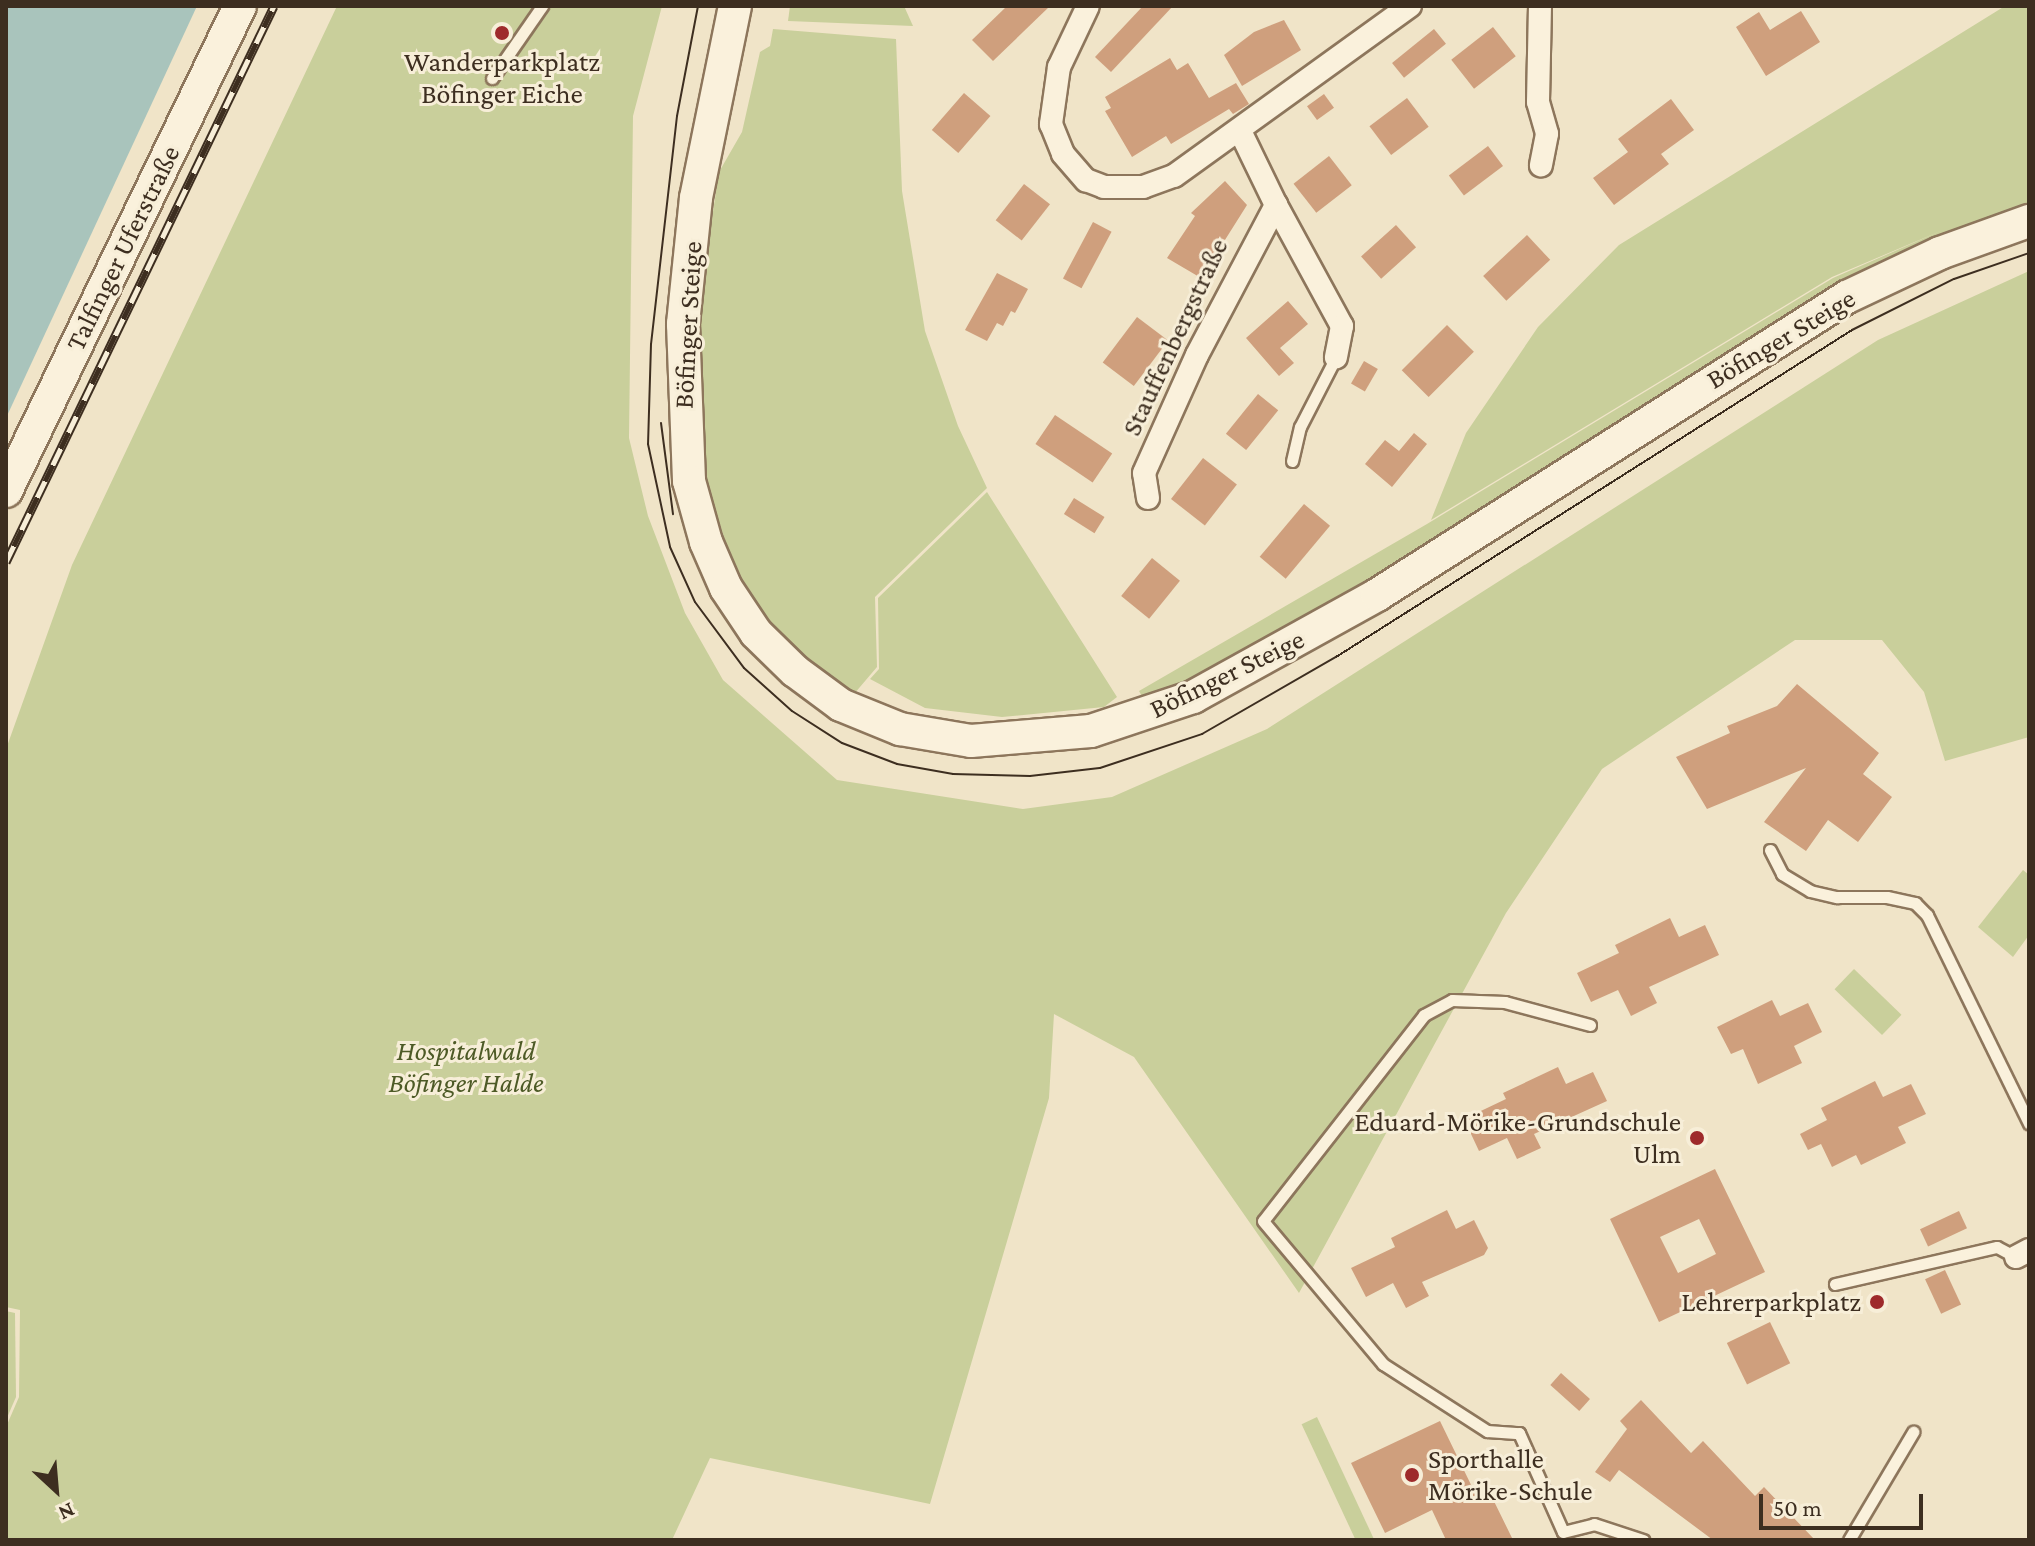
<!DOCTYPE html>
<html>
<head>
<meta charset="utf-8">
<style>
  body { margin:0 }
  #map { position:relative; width:2035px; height:1546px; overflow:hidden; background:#f0e4c8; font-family:"Crimson Pro",serif }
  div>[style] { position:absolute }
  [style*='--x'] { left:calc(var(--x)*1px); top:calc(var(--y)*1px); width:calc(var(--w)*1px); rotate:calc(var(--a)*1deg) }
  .green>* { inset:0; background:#c9cf9b; transform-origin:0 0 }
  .water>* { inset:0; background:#a9c4bc }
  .building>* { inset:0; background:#cf9f7d; transform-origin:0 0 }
  .roads { filter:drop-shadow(2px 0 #8d765c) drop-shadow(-2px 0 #8d765c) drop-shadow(0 2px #8d765c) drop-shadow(0 -2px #8d765c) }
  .lane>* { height:11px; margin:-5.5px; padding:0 5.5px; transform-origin:5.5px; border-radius:5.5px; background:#faf1dc }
  .street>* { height:22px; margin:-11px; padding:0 11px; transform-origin:11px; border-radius:11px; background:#faf1dc }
  .secondary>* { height:32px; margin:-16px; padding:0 16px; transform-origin:16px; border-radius:16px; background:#faf1dc }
  .tram>* { height:2px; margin:-1px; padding:0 1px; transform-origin:1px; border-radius:1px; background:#3d2e20 }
  .rail>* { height:9px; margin-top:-4.5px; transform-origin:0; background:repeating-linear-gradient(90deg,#f7eed8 0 18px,#3d2e20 0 36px); box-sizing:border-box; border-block:2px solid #3d2e20 }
  .dots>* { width:22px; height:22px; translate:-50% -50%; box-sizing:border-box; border:4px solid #f7eed8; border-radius:50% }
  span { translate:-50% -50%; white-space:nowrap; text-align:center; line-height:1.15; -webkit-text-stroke:6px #f7eed8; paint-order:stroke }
  .poi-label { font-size:28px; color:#3d2e20 }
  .right { translate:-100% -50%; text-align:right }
  .left { translate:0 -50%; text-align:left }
  .street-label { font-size:28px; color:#3d2e20 }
  .park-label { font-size:28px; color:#4d5a26; font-style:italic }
  .frame { position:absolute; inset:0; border:8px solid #3d2e20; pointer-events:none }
  .north { position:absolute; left:16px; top:1450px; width:80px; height:80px; -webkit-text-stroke:6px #f7eed8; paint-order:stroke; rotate:154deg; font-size:22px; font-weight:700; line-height:32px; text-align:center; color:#3d2e20 }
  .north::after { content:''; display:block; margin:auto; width:28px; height:36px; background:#3d2e20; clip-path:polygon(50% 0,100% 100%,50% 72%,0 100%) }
  .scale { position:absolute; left:1759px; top:1494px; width:164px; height:36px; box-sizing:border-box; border:4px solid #3d2e20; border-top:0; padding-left:10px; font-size:24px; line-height:28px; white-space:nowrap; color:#3d2e20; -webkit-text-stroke:6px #f7eed8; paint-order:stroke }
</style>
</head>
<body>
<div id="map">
  <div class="green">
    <div style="clip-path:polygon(337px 6px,662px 6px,633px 116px,629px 438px,648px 516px,685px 613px,723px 680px,837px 780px,1023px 809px,1112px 797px,1267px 729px,1878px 340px,2029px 271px,2029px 737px,1945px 761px,1924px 692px,1882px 640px,1795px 640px,1602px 769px,1506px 913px,1299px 1293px,1134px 1057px,1054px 1014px,1049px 1098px,930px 1504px,710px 1458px,672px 1540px,6px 1540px,6px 1427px,19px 1397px,20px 1310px,6px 1307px,6px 749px,72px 565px)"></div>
    <div style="clip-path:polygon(790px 6px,904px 6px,913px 26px,788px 21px)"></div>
    <div style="clip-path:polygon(2005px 6px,2029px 6px,2029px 206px,1223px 669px,1145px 702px,1139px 691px,1427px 524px,1833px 278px,1943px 230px,1832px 277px,1431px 520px,1466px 433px,1538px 327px,1619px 245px)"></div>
    <div style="clip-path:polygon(773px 29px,896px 39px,902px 191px,925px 331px,958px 426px,987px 488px,875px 597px,877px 667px,854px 694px,793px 649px,760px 613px,735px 572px,705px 478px,696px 402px,697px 317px,719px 172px,742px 132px,760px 52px,770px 46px)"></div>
    <div style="clip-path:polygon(987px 492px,1117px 697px,1104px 707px,1002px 717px,925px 708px,870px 679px,879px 669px,878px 598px)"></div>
    <div style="clip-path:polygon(2023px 870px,2029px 875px,2029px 935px,2013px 957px,1978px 927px)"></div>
    <div style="left:1854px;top:969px;width:66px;height:28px;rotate:44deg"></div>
    <div style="clip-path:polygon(6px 1311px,15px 1313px,16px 1397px,6px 1420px)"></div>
    <div style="left:1317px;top:1417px;width:136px;height:17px;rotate:65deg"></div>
  </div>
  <div class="water">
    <div style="clip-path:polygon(6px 6px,197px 6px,6px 418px)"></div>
  </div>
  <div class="building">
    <div style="clip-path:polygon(1007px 6px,1050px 6px,993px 61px,972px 40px)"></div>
    <div style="clip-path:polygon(1143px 6px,1173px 6px,1111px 72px,1095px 57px)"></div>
    <div style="clip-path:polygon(1801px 11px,1820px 42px,1766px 76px,1736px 27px,1759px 12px,1770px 30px)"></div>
    <div style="clip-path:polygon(1284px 20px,1301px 50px,1242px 86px,1224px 55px,1254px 32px)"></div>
    <div style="left:1493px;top:27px;width:37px;height:53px;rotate:52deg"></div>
    <div style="left:1434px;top:29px;width:19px;height:54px;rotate:51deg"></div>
    <div style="clip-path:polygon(1170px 58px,1177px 70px,1188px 63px,1209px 98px,1236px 83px,1249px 104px,1233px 114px,1229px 109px,1171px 144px,1166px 136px,1132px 157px,1105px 111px,1111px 108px,1105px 97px)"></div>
    <div style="left:964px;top:93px;width:35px;height:49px;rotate:41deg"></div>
    <div style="left:1324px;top:94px;width:17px;height:21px;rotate:54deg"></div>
    <div style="left:1407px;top:98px;width:36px;height:47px;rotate:53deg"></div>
    <div style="clip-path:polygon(1671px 99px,1694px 130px,1661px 154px,1669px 164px,1614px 205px,1593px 178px,1628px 152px,1618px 139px)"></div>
    <div style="left:1488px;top:146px;width:25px;height:49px;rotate:53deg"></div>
    <div style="left:1329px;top:156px;width:37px;height:45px;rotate:52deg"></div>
    <div style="clip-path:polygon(1225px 181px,1247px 205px,1201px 278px,1167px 258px,1195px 216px,1191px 213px)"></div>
    <div style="left:1024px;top:184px;width:33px;height:46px;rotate:38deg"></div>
    <div style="left:1093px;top:222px;width:21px;height:64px;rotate:28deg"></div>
    <div style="left:1396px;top:225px;width:30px;height:47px;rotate:48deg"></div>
    <div style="left:1527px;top:235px;width:34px;height:60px;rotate:47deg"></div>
    <div style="clip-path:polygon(997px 273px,1028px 289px,1015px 313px,1011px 311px,1003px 326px,997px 323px,987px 341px,965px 330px)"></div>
    <div style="clip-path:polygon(1288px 301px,1308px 324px,1280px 348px,1294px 363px,1279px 376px,1246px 338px)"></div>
    <div style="left:1137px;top:317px;width:39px;height:57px;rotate:37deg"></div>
    <div style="left:1447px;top:325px;width:38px;height:64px;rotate:45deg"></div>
    <div style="left:1364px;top:361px;width:16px;height:26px;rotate:30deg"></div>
    <div style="left:1258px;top:394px;width:26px;height:51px;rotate:39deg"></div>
    <div style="left:1055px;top:415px;width:69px;height:35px;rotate:34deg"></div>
    <div style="clip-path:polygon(1414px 433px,1427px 444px,1392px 487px,1365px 464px,1385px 440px,1399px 451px)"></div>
    <div style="left:1203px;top:458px;width:43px;height:52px;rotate:38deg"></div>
    <div style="left:1074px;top:498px;width:36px;height:19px;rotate:32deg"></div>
    <div style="left:1304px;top:504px;width:34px;height:69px;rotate:40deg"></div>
    <div style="left:1152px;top:558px;width:36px;height:49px;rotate:39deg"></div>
    <div style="clip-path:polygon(1797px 684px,1879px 753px,1863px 774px,1892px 797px,1858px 842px,1828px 820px,1806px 851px,1764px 822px,1806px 768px,1707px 809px,1676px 757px,1730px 733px,1727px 726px,1777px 706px)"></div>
    <div style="clip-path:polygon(1670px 918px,1679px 937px,1705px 925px,1719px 955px,1649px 987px,1657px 1003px,1631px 1016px,1618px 990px,1591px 1002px,1577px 973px,1619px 953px,1615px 945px)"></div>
    <div style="clip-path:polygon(1772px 1000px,1780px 1016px,1808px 1003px,1822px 1032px,1794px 1046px,1802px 1063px,1758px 1084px,1743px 1049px,1731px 1054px,1717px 1027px)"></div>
    <div style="clip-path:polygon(1558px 1067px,1566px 1084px,1593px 1072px,1607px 1101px,1534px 1134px,1541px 1148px,1517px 1159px,1507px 1138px,1479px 1151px,1464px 1119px,1506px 1099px,1503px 1093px)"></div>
    <div style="clip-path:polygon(1875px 1081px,1883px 1097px,1911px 1084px,1926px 1114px,1898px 1127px,1906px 1143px,1861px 1165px,1856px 1155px,1832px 1167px,1821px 1144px,1808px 1150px,1800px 1134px,1827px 1120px,1821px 1108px)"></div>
    <div style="clip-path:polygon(evenodd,1715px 1169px,1765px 1272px,1659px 1322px,1610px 1219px,1715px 1169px,1699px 1219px,1716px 1254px,1678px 1273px,1660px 1237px,1699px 1219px)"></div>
    <div style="clip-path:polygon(1447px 1210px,1456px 1229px,1474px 1220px,1488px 1248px,1484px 1255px,1422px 1282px,1429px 1296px,1406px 1308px,1393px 1283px,1366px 1297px,1351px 1268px,1395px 1247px,1391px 1238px)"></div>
    <div style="left:1959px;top:1211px;width:19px;height:43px;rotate:65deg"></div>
    <div style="left:1945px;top:1270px;width:38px;height:22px;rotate:65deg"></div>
    <div style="left:1770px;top:1322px;width:46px;height:48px;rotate:64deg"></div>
    <div style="left:1561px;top:1373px;width:39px;height:16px;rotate:42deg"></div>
    <div style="clip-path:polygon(1641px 1400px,1691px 1453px,1703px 1441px,1755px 1496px,1764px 1487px,1815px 1540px,1713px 1540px,1619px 1470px,1610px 1482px,1595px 1472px,1627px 1429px,1620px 1421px)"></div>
    <div style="clip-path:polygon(1440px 1421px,1475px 1493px,1487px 1487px,1513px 1540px,1446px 1540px,1432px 1510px,1385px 1533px,1351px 1463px)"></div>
  </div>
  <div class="roads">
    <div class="lane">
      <div style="--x:492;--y:78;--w:88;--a:-55.2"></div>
      <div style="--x:1292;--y:461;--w:35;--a:-77"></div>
      <div style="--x:1300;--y:427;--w:79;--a:-62.8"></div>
      <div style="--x:1770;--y:850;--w:27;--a:63"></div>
      <div style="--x:1782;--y:874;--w:33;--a:31"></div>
      <div style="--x:1810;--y:891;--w:28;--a:13"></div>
      <div style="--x:1837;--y:897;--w:50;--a:0"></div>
      <div style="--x:1887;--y:897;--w:29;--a:12"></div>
      <div style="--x:1915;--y:903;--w:17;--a:45"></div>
      <div style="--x:1927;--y:915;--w:232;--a:63.9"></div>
      <div style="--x:1590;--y:1025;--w:88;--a:-164.9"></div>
      <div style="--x:1505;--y:1002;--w:53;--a:-177.8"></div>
      <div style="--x:1452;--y:1000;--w:32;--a:152"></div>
      <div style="--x:1424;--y:1015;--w:261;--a:128"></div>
      <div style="--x:1263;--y:1221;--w:187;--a:50"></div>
      <div style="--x:1383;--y:1364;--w:124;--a:32.8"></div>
      <div style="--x:1487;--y:1431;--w:32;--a:4"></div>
      <div style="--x:1519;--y:1433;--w:108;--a:66"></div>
      <div style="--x:1563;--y:1532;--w:32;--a:-14"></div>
      <div style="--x:1594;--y:1524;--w:52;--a:18.1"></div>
      <div style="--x:1835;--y:1284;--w:166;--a:-12.9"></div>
      <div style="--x:1997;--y:1247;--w:21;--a:28"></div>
      <div style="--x:1849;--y:1540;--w:126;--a:-59.3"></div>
    </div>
    <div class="street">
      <div style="--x:1088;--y:6;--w:68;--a:115.4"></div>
      <div style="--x:1059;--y:67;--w:58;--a:98"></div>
      <div style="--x:1051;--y:124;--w:32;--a:68"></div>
      <div style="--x:1063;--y:154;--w:35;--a:49"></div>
      <div style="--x:1086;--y:180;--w:19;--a:21"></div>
      <div style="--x:1104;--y:187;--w:39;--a:0"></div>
      <div style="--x:1143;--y:187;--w:33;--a:-20"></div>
      <div style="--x:1174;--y:176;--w:291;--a:-35.8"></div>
      <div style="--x:1540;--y:6;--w:96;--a:91.2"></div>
      <div style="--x:1538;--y:102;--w:33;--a:74"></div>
      <div style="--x:1547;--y:134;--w:32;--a:101"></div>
      <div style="--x:1276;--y:205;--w:138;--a:61.4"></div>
      <div style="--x:1342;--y:326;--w:32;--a:101"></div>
      <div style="--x:1148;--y:498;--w:25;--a:-99"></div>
      <div style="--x:1144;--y:473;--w:129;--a:-65.8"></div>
      <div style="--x:1197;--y:355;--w:170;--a:-62.2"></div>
      <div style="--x:1276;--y:205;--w:82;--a:-115.9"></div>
      <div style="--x:2016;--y:1257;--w:15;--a:-28"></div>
    </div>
    <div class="secondary">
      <div style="--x:735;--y:6;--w:196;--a:101.5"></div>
      <div style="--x:696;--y:198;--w:127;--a:95.9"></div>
      <div style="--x:683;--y:324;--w:157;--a:87.8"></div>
      <div style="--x:689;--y:481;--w:63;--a:74.4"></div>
      <div style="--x:706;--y:542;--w:50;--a:66.5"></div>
      <div style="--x:726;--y:588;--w:54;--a:56.3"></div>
      <div style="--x:756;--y:633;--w:54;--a:44.3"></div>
      <div style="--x:795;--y:671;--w:57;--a:36.5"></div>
      <div style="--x:841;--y:705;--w:64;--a:22.1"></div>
      <div style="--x:900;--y:729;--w:72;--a:9.6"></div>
      <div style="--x:971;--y:741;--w:120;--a:-4.8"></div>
      <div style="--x:1091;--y:731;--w:108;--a:-18.4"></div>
      <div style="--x:1193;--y:697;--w:210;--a:-29"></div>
      <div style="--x:1377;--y:595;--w:557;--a:-32.38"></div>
      <div style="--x:1847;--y:297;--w:103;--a:-25.3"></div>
      <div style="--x:1940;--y:253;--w:95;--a:-19.8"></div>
      <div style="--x:6;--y:491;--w:538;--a:-64.24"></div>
    </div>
  </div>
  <div class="tram">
    <div style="--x:698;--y:6;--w:112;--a:100.8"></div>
    <div style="--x:677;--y:116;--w:229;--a:96.5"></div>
    <div style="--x:651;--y:344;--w:100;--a:91.7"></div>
    <div style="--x:648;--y:444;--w:105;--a:77.9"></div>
    <div style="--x:670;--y:547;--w:60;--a:65.6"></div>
    <div style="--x:695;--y:602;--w:82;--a:53.4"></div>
    <div style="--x:744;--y:668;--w:64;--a:41.9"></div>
    <div style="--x:792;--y:711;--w:59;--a:32.6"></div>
    <div style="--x:842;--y:743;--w:59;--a:20.9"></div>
    <div style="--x:897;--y:764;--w:57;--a:10.1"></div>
    <div style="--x:953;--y:774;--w:77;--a:1.5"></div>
    <div style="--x:1030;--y:776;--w:70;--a:-6.5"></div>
    <div style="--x:1100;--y:768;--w:108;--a:-18.4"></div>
    <div style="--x:1202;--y:734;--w:155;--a:-29.9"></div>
    <div style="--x:1336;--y:657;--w:611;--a:-32.36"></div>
    <div style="--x:1852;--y:330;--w:114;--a:-26.6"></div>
    <div style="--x:1954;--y:279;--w:79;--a:-19.1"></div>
    <div style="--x:661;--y:423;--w:92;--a:82.5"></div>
  </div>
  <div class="rail">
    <div style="--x:6;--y:562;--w:617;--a:-64.27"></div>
  </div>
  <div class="dots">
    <div style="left:502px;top:33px;background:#9e2a2b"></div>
    <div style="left:1697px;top:1138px;background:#9e2a2b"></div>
    <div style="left:1877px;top:1302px;background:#9e2a2b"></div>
    <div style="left:1412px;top:1475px;background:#9e2a2b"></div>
  </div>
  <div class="poi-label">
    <span style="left:502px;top:78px">Wanderparkplatz<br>Böfinger Eiche</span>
    <span class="right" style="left:1681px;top:1138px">Eduard-Mörike-Grundschule<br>Ulm</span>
    <span class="right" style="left:1861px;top:1302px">Lehrerparkplatz</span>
    <span class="left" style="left:1428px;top:1475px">Sporthalle<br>Mörike-Schule</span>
  </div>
  <div class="street-label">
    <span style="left:123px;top:248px;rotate:-64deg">Talfinger Uferstraße</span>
    <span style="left:688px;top:325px;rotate:-87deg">Böfinger Steige</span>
    <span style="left:1175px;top:337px;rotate:-65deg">Stauffenbergstraße</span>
    <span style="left:1781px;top:339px;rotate:-31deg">Böfinger Steige</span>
    <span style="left:1227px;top:674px;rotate:-26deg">Böfinger Steige</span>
  </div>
  <div class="park-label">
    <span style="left:466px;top:1067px">Hospitalwald<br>Böfinger Halde</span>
  </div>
  <div class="frame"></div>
  <div class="north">N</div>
  <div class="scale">50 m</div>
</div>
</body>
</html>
